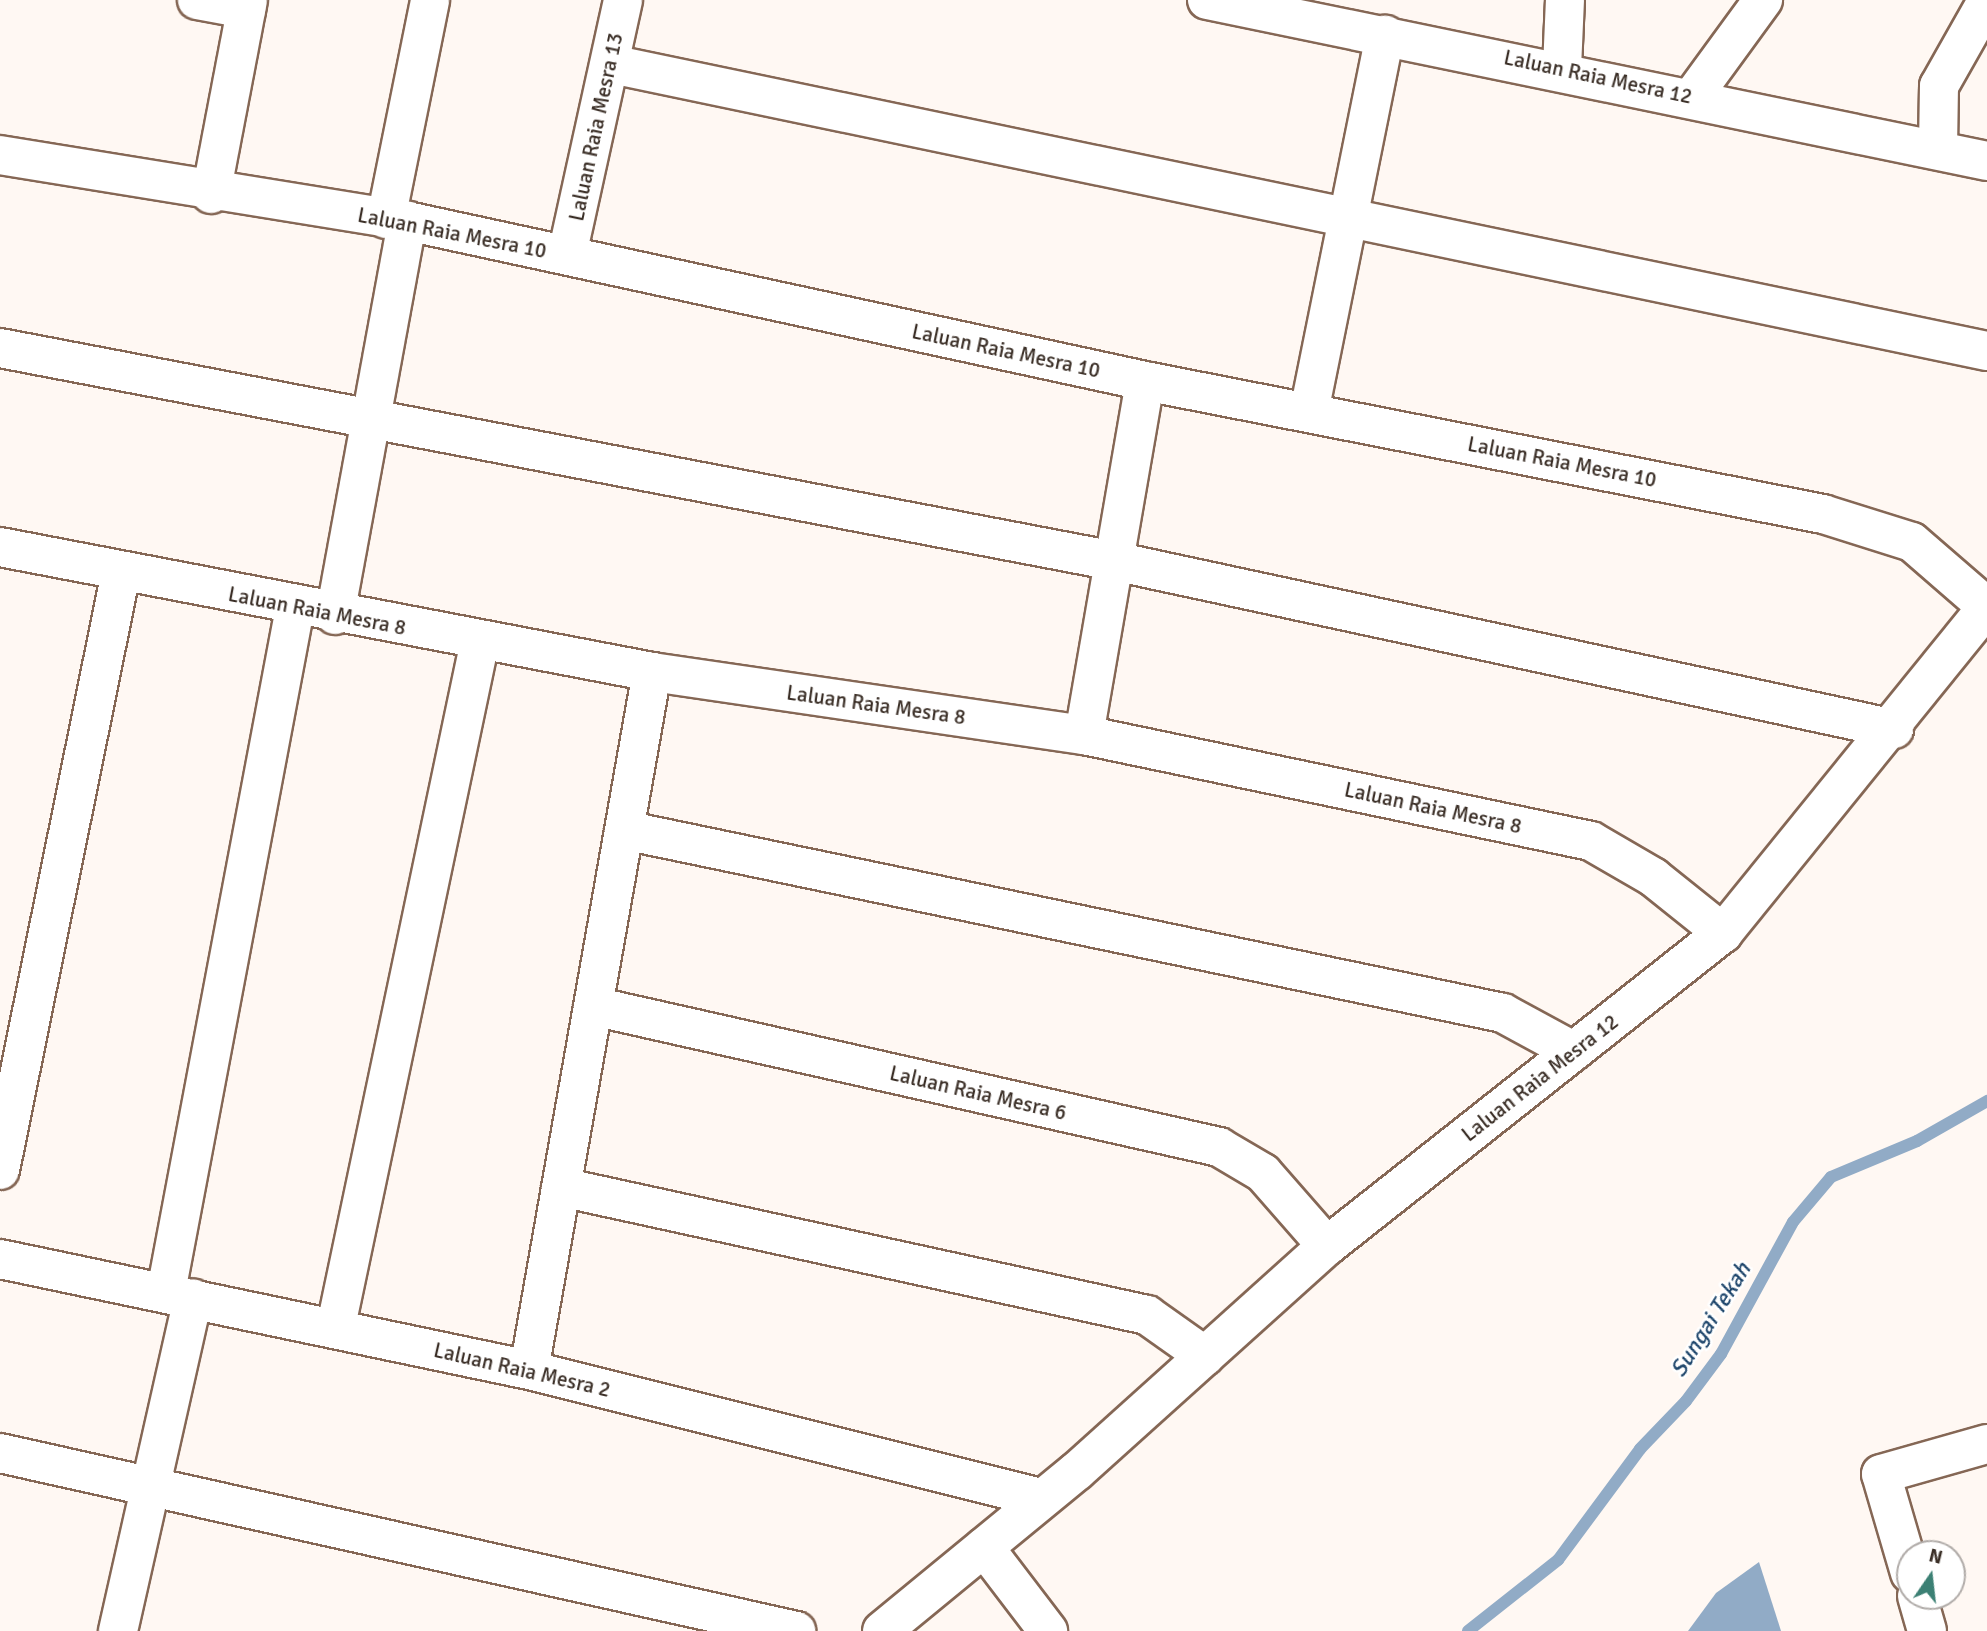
<!DOCTYPE html>
<html>
<head>
<meta charset="utf-8">
<style>
  body { margin:0 }
  #map { position:relative; width:1987px; height:1631px; overflow:hidden; background:#fff8f3; font-family:Signika,sans-serif }
  div>[style] { position:absolute }
  [style*='--x'] { left:calc(var(--x)*1px); top:calc(var(--y)*1px); width:calc(var(--w)*1px); rotate:calc(var(--a)*1deg) }
  .water>* { inset:0; background:#91abc6 }
  .stream>* { height:12px; margin:-6px; padding:0 6px; transform-origin:6px; border-radius:6px; background:#91abc6 }
  .roads { filter:drop-shadow(2px 0 #856755) drop-shadow(-2px 0 #856755) drop-shadow(0 2px #856755) drop-shadow(0 -2px #856755) }
  .minor>* { height:38px; margin:-19px; padding:0 19px; transform-origin:19px; border-radius:19px; background:#fff }
  span { translate:-50% -50%; white-space:nowrap; text-align:center; line-height:1.15; -webkit-text-stroke:5px #fff; paint-order:stroke }
  .street-label { font-size:21px; color:#3b2f27 }
  .water-label { font-size:23px; color:#1e466c; font-style:italic }
  .north { position:absolute; left:1896px; top:1540px; width:70px; height:70px; box-sizing:border-box; background:#fff; border:2px solid #b1aca9; border-radius:50%; rotate:14deg; font-size:19px; font-weight:700; line-height:28px; text-align:center; color:#3b2f27 }
  .north::after { content:''; display:block; margin:auto; width:24px; height:32px; background:#3c8074; clip-path:polygon(50% 0,100% 100%,50% 72%,0 100%) }
</style>
</head>
<body>
<div id="map">
  <div class="water">
    <div style="clip-path:polygon(1759px 1562px,1781px 1631px,1688px 1631px,1716px 1593px)"></div>
  </div>
  <div class="stream">
    <div style="--x:1468;--y:1631;--w:115;--a:-38.3"></div>
    <div style="--x:1558;--y:1560;--w:138;--a:-53.5"></div>
    <div style="--x:1640;--y:1449;--w:66;--a:-46.2"></div>
    <div style="--x:1686;--y:1401;--w:59;--a:-53.3"></div>
    <div style="--x:1721;--y:1354;--w:150;--a:-61.4"></div>
    <div style="--x:1793;--y:1222;--w:59;--a:-49.8"></div>
    <div style="--x:1831;--y:1177;--w:93;--a:-22.7"></div>
    <div style="--x:1917;--y:1141;--w:81;--a:-29.7"></div>
  </div>
  <div class="roads">
    <div class="minor">
      <div style="--x:197;--y:0;--w:50;--a:10.4"></div>
      <div style="--x:1207;--y:0;--w:796;--a:11.66"></div>
      <div style="--x:611;--y:64;--w:1406;--a:11.78"></div>
      <div style="--x:1562;--y:68;--w:68;--a:-87.5"></div>
      <div style="--x:1693;--y:96;--w:119;--a:-53.9"></div>
      <div style="--x:1938;--y:149;--w:63;--a:-89.1"></div>
      <div style="--x:1939;--y:86;--w:98;--a:-60.5"></div>
      <div style="--x:0;--y:155;--w:412;--a:9.2"></div>
      <div style="--x:407;--y:221;--w:755;--a:12.23"></div>
      <div style="--x:1145;--y:381;--w:691;--a:11.1"></div>
      <div style="--x:1823;--y:514;--w:93;--a:17.5"></div>
      <div style="--x:1912;--y:542;--w:99;--a:40.9"></div>
      <div style="--x:211;--y:194;--w:197;--a:-79.2"></div>
      <div style="--x:386;--y:219;--w:223;--a:-78.6"></div>
      <div style="--x:567;--y:255;--w:261;--a:-77.6"></div>
      <div style="--x:0;--y:348;--w:1134;--a:10.82"></div>
      <div style="--x:1114;--y:561;--w:798;--a:12.15"></div>
      <div style="--x:1309;--y:412;--w:385;--a:-78.6"></div>
      <div style="--x:0;--y:547;--w:664;--a:10.85"></div>
      <div style="--x:652;--y:672;--w:437;--a:8.3"></div>
      <div style="--x:1084;--y:735;--w:518;--a:11.81"></div>
      <div style="--x:1591;--y:841;--w:72;--a:30.1"></div>
      <div style="--x:1653;--y:877;--w:90;--a:38.7"></div>
      <div style="--x:335;--y:615;--w:401;--a:-79.6"></div>
      <div style="--x:1084;--y:735;--w:359;--a:-80.2"></div>
      <div style="--x:624;--y:830;--w:898;--a:11.76"></div>
      <div style="--x:1503;--y:1013;--w:80;--a:28.5"></div>
      <div style="--x:593;--y:1006;--w:642;--a:12.69"></div>
      <div style="--x:1219;--y:1147;--w:51;--a:30.6"></div>
      <div style="--x:1263;--y:1173;--w:97;--a:48.8"></div>
      <div style="--x:0;--y:1170;--w:610;--a:-78.56"></div>
      <div style="--x:561;--y:1187;--w:600;--a:12.32"></div>
      <div style="--x:1147;--y:1315;--w:71;--a:35.3"></div>
      <div style="--x:0;--y:1259;--w:541;--a:11.85"></div>
      <div style="--x:529;--y:1370;--w:528;--a:14.04"></div>
      <div style="--x:166;--y:1292;--w:696;--a:-79.32"></div>
      <div style="--x:336;--y:1326;--w:700;--a:-78.13"></div>
      <div style="--x:529;--y:1370;--w:709;--a:-80.01"></div>
      <div style="--x:0;--y:1453;--w:816;--a:12.6"></div>
      <div style="--x:984;--y:1547;--w:106;--a:52.7"></div>
      <div style="--x:1910;--y:1573;--w:103;--a:-106.3"></div>
      <div style="--x:1881;--y:1474;--w:110;--a:-15.8"></div>
      <div style="--x:1917;--y:1596;--w:36;--a:74"></div>
      <div style="--x:118;--y:1631;--w:341;--a:-77.3"></div>
      <div style="--x:882;--y:1631;--w:252;--a:-39.4"></div>
      <div style="--x:1077;--y:1471;--w:336;--a:-42"></div>
      <div style="--x:1327;--y:1246;--w:505;--a:-38.32"></div>
      <div style="--x:1723;--y:933;--w:419;--a:-51"></div>
    </div>
  </div>
  <div class="street-label">
    <span style="left:1598px;top:77px;rotate:12deg">Laluan Raia Mesra 12</span>
    <span style="left:596px;top:127px;rotate:-78deg">Laluan Raia Mesra 13</span>
    <span style="left:452px;top:233px;rotate:11deg">Laluan Raia Mesra 10</span>
    <span style="left:1006px;top:351px;rotate:12deg">Laluan Raia Mesra 10</span>
    <span style="left:1562px;top:462px;rotate:11deg">Laluan Raia Mesra 10</span>
    <span style="left:317px;top:611px;rotate:11deg">Laluan Raia Mesra 8</span>
    <span style="left:876px;top:705px;rotate:8deg">Laluan Raia Mesra 8</span>
    <span style="left:1433px;top:808px;rotate:12deg">Laluan Raia Mesra 8</span>
    <span style="left:1540px;top:1078px;rotate:-38deg">Laluan Raia Mesra 12</span>
    <span style="left:978px;top:1093px;rotate:13deg">Laluan Raia Mesra 6</span>
    <span style="left:522px;top:1370px;rotate:13deg">Laluan Raia Mesra 2</span>
  </div>
  <div class="water-label">
    <span style="left:1711px;top:1320px;rotate:-58deg">Sungai Tekah</span>
  </div>
  <div class="north">N</div>
</div>
</body>
</html>
